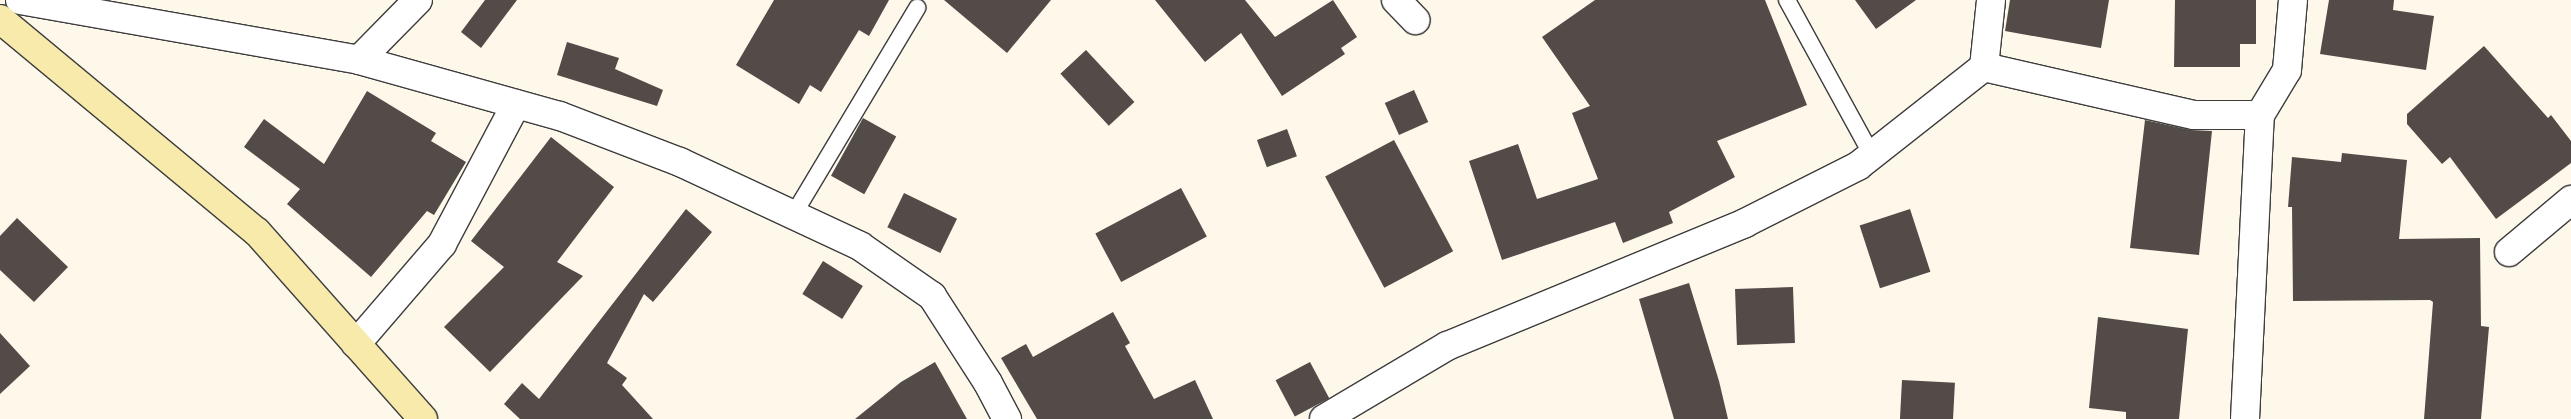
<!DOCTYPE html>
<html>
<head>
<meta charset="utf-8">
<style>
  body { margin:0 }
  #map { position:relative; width:2571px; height:419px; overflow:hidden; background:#fdf8ea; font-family:"Roboto Serif",serif }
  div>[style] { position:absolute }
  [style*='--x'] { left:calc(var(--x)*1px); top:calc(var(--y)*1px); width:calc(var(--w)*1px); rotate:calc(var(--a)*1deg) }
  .building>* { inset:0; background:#524b48; transform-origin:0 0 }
  .roads { filter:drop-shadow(1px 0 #3d3d3d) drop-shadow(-1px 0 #3d3d3d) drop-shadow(0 1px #3d3d3d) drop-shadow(0 -1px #3d3d3d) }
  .lane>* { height:16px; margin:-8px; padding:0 8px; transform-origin:8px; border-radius:8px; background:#fff }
  .street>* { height:28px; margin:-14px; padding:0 14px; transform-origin:14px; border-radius:14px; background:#fff }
  .secondary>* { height:28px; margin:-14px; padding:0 14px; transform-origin:14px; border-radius:14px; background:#f8eaaa }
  span { translate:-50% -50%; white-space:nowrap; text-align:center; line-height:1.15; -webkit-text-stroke:5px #fff; paint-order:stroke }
</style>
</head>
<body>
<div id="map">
  <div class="building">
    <div style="clip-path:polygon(485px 0,517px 0,481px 48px,461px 32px)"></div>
    <div style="clip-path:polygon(774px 0,889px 0,869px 36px,859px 30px,821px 92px,810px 85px,799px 104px,736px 65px)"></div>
    <div style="clip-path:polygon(944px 0,1051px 0,1007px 53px)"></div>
    <div style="clip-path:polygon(1155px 0,1245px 0,1275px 37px,1333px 0,1357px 37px,1341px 48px,1345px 54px,1282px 96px,1241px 33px,1205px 62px)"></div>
    <div style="clip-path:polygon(1595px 0,1765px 0,1807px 105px,1717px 141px,1735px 177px,1669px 212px,1673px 223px,1623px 243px,1615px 222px,1502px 260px,1469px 161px,1518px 144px,1537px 199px,1598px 179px,1572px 113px,1590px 106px,1542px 37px)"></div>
    <div style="clip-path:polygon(1855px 0,1916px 0,1876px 29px)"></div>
    <div style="clip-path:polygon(2010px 0,2109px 0,2101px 48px,2005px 31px)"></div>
    <div style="clip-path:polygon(2175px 0,2256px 0,2256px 44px,2240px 44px,2240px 67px,2174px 67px)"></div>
    <div style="clip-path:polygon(2329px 0,2394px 0,2393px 10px,2434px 16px,2426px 70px,2320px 54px)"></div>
    <div style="clip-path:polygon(567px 42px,619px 58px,615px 69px,663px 90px,657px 106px,557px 75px)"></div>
    <div style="clip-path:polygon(2484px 46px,2548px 118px,2551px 115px,2571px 141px,2571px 163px,2496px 219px,2450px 157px,2442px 164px,2407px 124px,2407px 114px)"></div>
    <div style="left:1086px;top:50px;width:71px;height:35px;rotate:47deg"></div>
    <div style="left:1414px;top:90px;width:35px;height:32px;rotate:66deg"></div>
    <div style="clip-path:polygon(367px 91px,436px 133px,431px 141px,466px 162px,434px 215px,427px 211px,371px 277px,287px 204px,300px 189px,244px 147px,264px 119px,324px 164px)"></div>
    <div style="left:863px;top:118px;width:38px;height:66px;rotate:29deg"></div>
    <div style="clip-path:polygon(2145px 120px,2191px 130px,2212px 131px,2199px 255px,2130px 248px)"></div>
    <div style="left:1287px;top:129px;width:29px;height:32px;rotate:70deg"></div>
    <div style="clip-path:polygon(551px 137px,614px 187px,557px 262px,583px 276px,490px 372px,444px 327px,504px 267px,471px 241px)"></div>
    <div style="left:1394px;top:140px;width:126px;height:78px;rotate:62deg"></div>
    <div style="clip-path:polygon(2342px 153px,2407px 160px,2399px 239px,2480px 238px,2481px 326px,2489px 327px,2481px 419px,2424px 419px,2433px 302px,2430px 300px,2293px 301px,2292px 207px,2288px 207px,2292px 157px,2341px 162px)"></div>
    <div style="left:1181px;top:188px;width:55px;height:97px;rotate:62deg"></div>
    <div style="left:904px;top:193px;width:59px;height:38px;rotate:26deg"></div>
    <div style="clip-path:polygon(686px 209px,712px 232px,653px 302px,644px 294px,607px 363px,627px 378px,622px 385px,653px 419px,520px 419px,504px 404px,522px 383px,539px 399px)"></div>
    <div style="left:1910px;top:209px;width:66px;height:53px;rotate:72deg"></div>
    <div style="clip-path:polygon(17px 218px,68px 267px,34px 302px,0 270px,0 236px)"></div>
    <div style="left:823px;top:261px;width:47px;height:39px;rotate:32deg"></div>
    <div style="clip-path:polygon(1689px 283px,1719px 381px,1728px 419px,1674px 419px,1639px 299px)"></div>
    <div style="left:1793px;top:287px;width:56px;height:58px;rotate:88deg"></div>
    <div style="clip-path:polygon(1113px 312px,1130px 343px,1125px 346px,1154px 399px,1195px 380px,1213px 419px,1037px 419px,1001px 358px,1026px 344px,1033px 357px)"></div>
    <div style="clip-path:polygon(2098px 317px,2188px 329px,2179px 419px,2126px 419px,2126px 412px,2089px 408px)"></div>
    <div style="clip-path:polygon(0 333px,30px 366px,0 394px)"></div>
    <div style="clip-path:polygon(935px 362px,967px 419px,855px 419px,901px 382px)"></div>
    <div style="left:1310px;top:362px;width:41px;height:39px;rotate:62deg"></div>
    <div style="left:1902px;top:380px;width:53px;height:39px;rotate:3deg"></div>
  </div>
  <div class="roads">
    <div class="lane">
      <div style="--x:1787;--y:0;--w:177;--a:61.3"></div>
      <div style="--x:792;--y:217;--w:244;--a:-59.1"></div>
    </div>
    <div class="street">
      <div style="--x:20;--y:0;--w:344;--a:10"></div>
      <div style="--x:359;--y:60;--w:209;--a:15.6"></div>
      <div style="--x:560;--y:116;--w:129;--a:21"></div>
      <div style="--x:680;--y:162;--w:199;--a:25"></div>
      <div style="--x:860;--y:246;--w:88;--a:34.8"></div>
      <div style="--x:932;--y:296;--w:103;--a:57.2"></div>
      <div style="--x:988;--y:383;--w:41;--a:62.2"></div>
      <div style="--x:1396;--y:0;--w:28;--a:46"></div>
      <div style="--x:359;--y:60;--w:84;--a:-45.5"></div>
      <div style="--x:1984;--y:67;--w:215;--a:12.9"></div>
      <div style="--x:2194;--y:115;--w:66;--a:0"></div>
      <div style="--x:2260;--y:115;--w:52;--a:-59"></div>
      <div style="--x:2287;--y:70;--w:70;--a:-85.1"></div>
      <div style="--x:2509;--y:252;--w:81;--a:-40"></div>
      <div style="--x:356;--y:344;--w:132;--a:-49.3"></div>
      <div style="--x:442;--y:244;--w:158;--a:-62.1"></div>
      <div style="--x:1324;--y:419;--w:143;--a:-30.7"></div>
      <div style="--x:1447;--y:346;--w:322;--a:-22.4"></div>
      <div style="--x:1745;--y:223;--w:127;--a:-26.8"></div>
      <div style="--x:1858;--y:166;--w:160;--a:-38.2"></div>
      <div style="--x:1984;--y:67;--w:67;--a:-84"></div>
      <div style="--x:2245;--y:419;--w:304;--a:-87.2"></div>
    </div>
    <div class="secondary">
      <div style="--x:0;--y:19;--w:334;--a:39.7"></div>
      <div style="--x:257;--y:232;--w:250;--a:48.4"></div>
    </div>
  </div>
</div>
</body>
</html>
